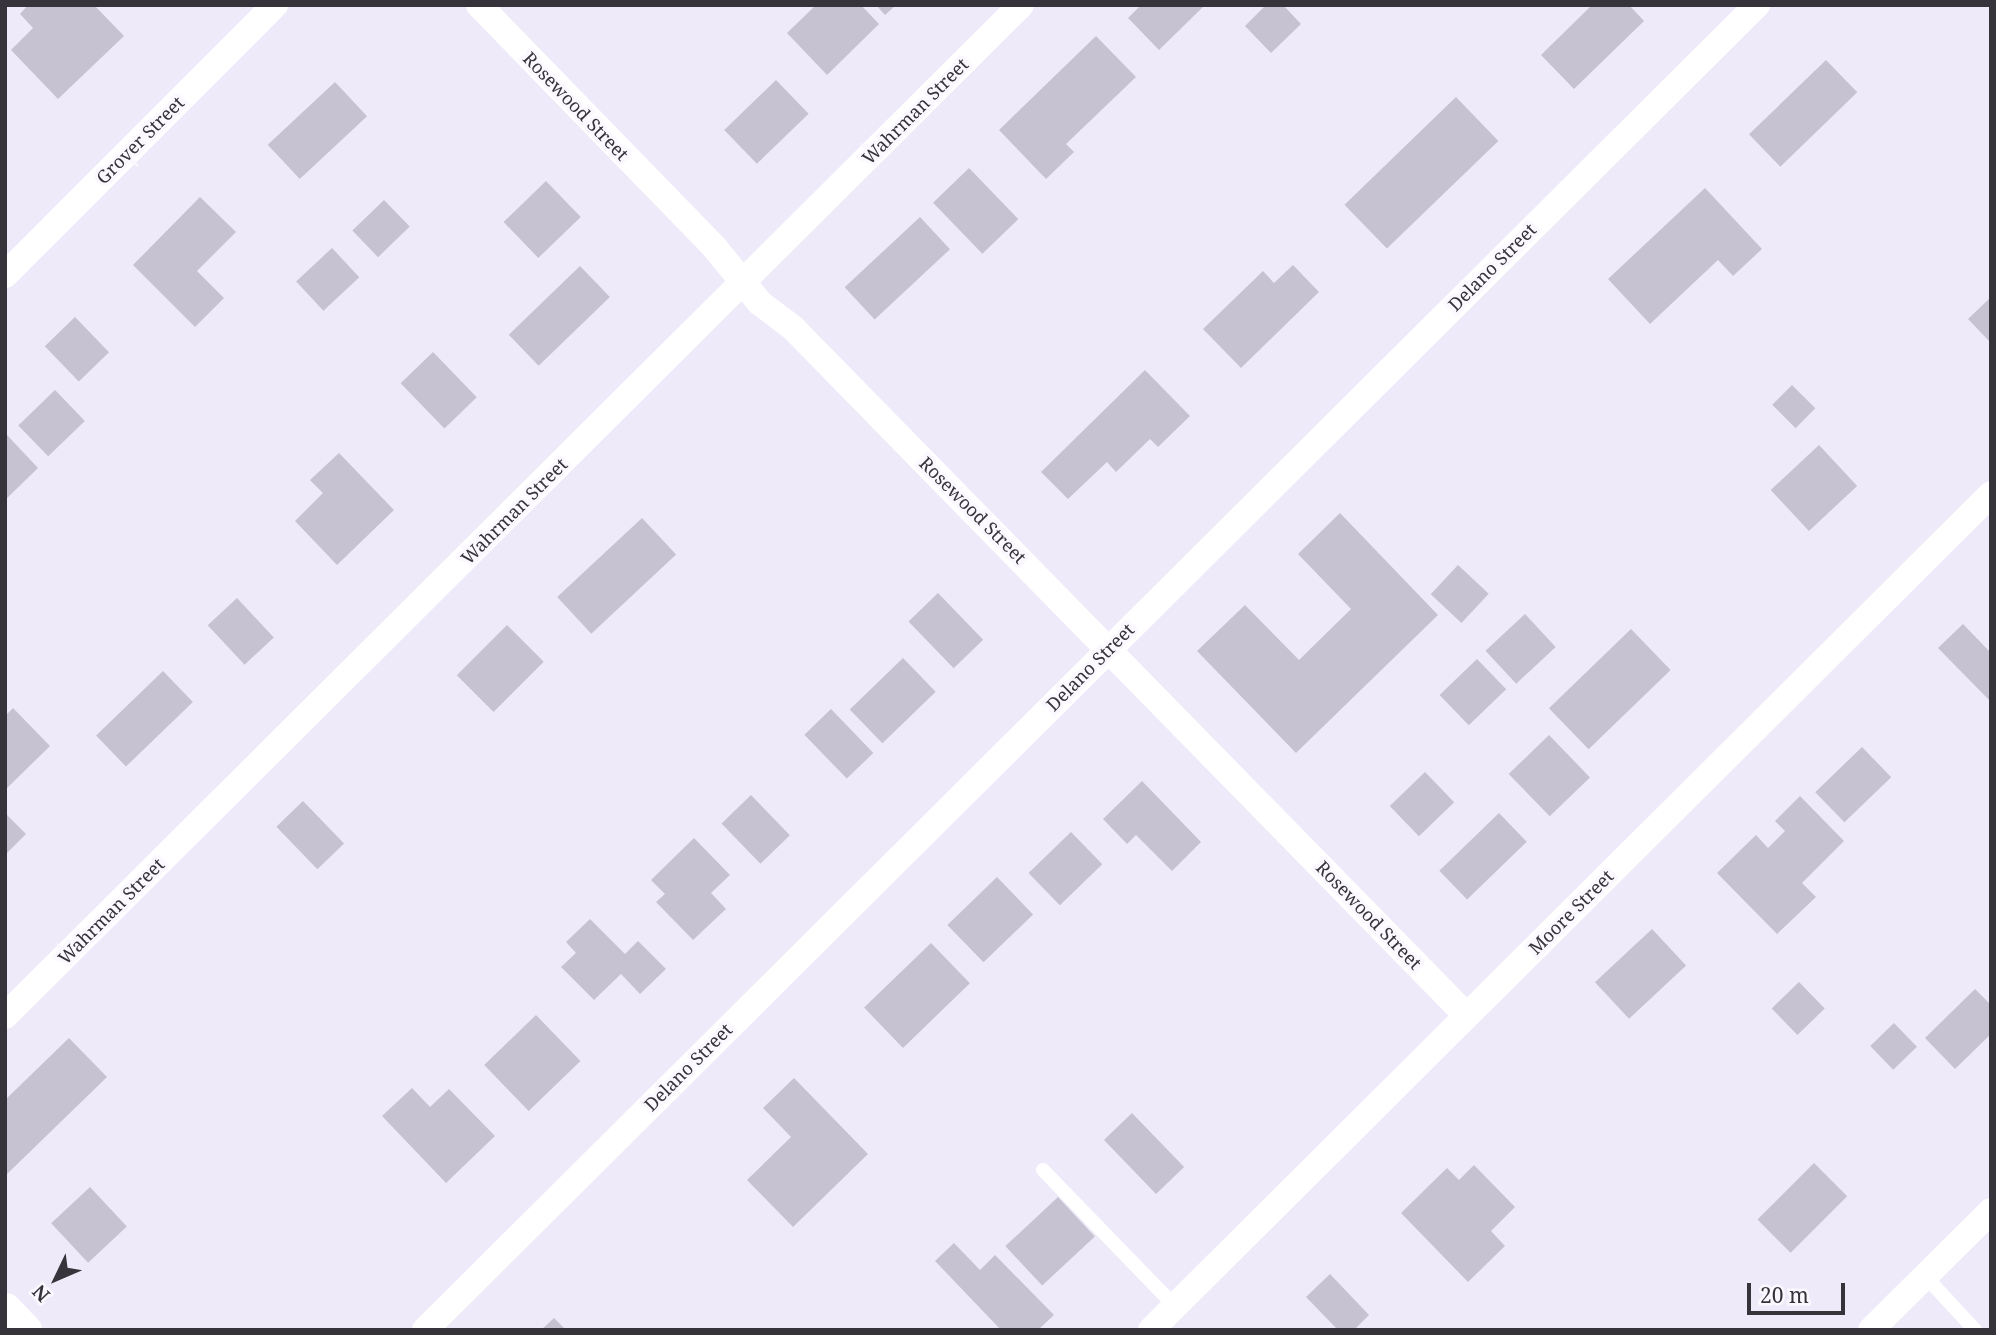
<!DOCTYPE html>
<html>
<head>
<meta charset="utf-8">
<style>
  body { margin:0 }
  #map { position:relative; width:1996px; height:1335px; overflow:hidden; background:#efeaf9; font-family:"Noto Serif",serif }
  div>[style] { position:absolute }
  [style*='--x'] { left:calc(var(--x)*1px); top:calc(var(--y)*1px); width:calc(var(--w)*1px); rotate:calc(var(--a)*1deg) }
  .building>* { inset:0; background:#c7c2d1; transform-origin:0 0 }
  .service>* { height:14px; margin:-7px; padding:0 7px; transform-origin:7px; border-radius:7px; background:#fff }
  .minor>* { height:26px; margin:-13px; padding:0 13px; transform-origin:13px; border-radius:13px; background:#fff }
  .tertiary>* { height:33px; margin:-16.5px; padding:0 16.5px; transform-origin:16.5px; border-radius:16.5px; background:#fff }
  span { translate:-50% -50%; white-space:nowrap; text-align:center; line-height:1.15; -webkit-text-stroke:7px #fbf9ff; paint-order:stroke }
  .street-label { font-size:18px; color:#36343a }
  .frame { position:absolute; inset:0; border:7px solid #36343a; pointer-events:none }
  .north { position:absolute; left:21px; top:1244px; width:70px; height:70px; -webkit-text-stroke:5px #fbf9ff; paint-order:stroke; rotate:226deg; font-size:19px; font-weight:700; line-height:28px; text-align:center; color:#36343a }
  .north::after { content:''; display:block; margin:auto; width:24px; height:32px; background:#36343a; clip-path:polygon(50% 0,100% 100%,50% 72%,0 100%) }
  .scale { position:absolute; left:1747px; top:1283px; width:98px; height:32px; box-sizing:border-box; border:4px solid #36343a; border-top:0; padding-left:9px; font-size:21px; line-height:24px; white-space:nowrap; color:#36343a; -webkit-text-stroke:5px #fbf9ff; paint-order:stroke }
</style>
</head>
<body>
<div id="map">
  <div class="building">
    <div style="clip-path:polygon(28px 5px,94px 5px,124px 36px,58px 99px,11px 50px,33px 28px,20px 14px)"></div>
    <div style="clip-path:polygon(816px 5px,861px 5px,879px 24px,827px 75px,787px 33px)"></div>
    <div style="clip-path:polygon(876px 5px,896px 5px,885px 15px)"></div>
    <div style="clip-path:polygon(1141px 5px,1205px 5px,1159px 50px,1128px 18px)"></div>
    <div style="clip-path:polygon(1266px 5px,1283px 5px,1301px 24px,1271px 53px,1245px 26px)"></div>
    <div style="clip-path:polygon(1592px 5px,1629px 5px,1644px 21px,1574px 89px,1541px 55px)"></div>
    <div style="clip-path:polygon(1096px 36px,1136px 77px,1066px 144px,1074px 152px,1046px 179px,999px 130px)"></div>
    <div style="left:1826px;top:60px;width:45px;height:107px;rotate:46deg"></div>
    <div style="left:776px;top:80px;width:47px;height:72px;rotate:46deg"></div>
    <div style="left:335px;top:82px;width:47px;height:92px;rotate:47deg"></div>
    <div style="left:1456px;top:97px;width:61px;height:155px;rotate:46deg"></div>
    <div style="left:969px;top:168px;width:71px;height:50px;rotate:46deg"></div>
    <div style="left:546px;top:181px;width:50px;height:59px;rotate:46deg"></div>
    <div style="clip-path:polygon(1705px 188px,1762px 249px,1733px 276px,1718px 260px,1650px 324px,1608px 279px)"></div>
    <div style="clip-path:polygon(200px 197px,236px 232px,197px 271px,224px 298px,195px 327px,133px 265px)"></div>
    <div style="left:384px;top:200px;width:37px;height:44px;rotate:46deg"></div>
    <div style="left:920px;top:217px;width:44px;height:103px;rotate:47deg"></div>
    <div style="left:332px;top:248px;width:40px;height:49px;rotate:47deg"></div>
    <div style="clip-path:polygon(1293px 265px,1319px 292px,1241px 368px,1203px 329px,1263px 271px,1274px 283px)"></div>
    <div style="left:580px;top:266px;width:43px;height:99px;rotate:46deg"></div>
    <div style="clip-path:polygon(1991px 297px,1991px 343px,1968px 319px)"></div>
    <div style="left:75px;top:317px;width:49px;height:42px;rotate:46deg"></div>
    <div style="left:433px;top:352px;width:63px;height:45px;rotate:46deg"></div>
    <div style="clip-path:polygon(1145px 370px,1190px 416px,1158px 447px,1150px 439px,1116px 472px,1107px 462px,1068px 499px,1041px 472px)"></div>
    <div style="left:1792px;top:385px;width:33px;height:28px;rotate:45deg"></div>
    <div style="left:55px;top:390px;width:43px;height:51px;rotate:46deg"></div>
    <div style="clip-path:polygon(7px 435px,38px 468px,5px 500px,5px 437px)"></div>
    <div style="left:1819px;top:445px;width:56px;height:66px;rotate:47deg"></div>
    <div style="clip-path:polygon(339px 453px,394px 510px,337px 565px,295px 521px,323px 493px,310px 480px)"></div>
    <div style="clip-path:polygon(1340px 513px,1438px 615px,1296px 753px,1197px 651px,1245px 605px,1299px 660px,1351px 609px,1298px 554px)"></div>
    <div style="left:642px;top:518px;width:50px;height:116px;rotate:47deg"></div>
    <div style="left:1458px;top:565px;width:42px;height:40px;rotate:43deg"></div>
    <div style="left:938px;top:593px;width:65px;height:41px;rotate:46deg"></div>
    <div style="left:237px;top:598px;width:54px;height:40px;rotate:47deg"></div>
    <div style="left:1525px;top:614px;width:45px;height:54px;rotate:47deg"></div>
    <div style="clip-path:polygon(1963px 624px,1991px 653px,1991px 702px,1938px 648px)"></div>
    <div style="left:507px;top:625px;width:52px;height:71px;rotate:45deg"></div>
    <div style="left:1631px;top:629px;width:57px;height:114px;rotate:46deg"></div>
    <div style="left:903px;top:658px;width:47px;height:74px;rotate:46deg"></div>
    <div style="left:1477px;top:659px;width:42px;height:52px;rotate:46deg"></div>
    <div style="left:163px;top:671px;width:43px;height:93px;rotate:46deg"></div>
    <div style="clip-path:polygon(13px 708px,50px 746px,5px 790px,5px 716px)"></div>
    <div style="left:831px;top:709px;width:61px;height:37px;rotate:46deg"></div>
    <div style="left:1549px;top:735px;width:59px;height:56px;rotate:46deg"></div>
    <div style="left:1862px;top:747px;width:42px;height:65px;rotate:46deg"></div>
    <div style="left:1425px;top:772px;width:42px;height:49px;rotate:46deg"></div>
    <div style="clip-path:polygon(1142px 781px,1201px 842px,1172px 871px,1136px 835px,1127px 844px,1103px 819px)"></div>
    <div style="left:751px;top:795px;width:56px;height:41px;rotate:46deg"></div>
    <div style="clip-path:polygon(1800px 796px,1844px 841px,1802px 883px,1816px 897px,1777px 934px,1717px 873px,1756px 835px,1768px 848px,1785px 831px,1775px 821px)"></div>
    <div style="left:303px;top:801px;width:59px;height:37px;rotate:46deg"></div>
    <div style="clip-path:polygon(5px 813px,26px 834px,5px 855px)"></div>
    <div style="left:1499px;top:813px;width:40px;height:83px;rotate:46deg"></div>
    <div style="left:1071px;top:832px;width:45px;height:59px;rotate:46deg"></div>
    <div style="clip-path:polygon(694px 838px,730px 875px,711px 893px,726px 909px,693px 940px,656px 902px,665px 894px,651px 880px)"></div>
    <div style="left:997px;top:877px;width:52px;height:69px;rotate:46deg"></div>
    <div style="clip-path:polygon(590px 919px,625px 954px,638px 941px,666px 969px,640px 994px,621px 974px,594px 1000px,561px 967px,576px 953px,566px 942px)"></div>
    <div style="left:1652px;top:929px;width:50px;height:78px;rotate:47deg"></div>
    <div style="left:931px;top:943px;width:56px;height:93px;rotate:46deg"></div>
    <div style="left:1799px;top:982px;width:37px;height:38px;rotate:46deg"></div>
    <div style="clip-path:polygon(1975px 989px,1991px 1005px,1991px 1034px,1955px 1069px,1925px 1038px)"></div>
    <div style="left:536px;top:1015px;width:64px;height:72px;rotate:46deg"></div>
    <div style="left:1894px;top:1023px;width:33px;height:33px;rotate:46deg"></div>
    <div style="clip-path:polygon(69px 1038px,107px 1077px,5px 1176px,5px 1100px)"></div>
    <div style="clip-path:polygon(794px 1078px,868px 1154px,793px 1227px,747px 1180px,791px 1137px,763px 1108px)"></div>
    <div style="clip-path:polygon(412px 1088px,430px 1107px,449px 1089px,495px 1136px,446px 1183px,382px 1116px)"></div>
    <div style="left:1132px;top:1113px;width:75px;height:39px;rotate:46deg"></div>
    <div style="left:1814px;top:1163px;width:47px;height:80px;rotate:45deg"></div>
    <div style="clip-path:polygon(1474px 1165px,1515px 1207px,1491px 1231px,1505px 1246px,1468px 1282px,1401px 1213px,1447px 1168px,1459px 1180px)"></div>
    <div style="left:90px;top:1187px;width:54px;height:53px;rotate:47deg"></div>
    <div style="left:1058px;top:1197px;width:54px;height:72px;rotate:47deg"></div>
    <div style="clip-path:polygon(954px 1243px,980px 1270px,995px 1255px,1054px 1315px,1038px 1330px,1001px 1330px,935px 1261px)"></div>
    <div style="clip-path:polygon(1330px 1274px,1369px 1315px,1354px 1330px,1338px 1330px,1306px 1297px)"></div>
    <div style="clip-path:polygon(554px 1318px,566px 1330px,541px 1330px)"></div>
  </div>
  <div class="service">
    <div style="--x:1043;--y:1170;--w:190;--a:45.9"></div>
    <div style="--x:1925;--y:1276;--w:74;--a:47.2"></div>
  </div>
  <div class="minor">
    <div style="--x:479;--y:5;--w:339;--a:45.8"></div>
    <div style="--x:715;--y:248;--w:71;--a:50.7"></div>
    <div style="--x:760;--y:303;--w:41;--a:37.1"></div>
    <div style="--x:793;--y:328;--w:962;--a:45.59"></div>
    <div style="--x:5;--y:275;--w:382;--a:-45"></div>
    <div style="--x:5;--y:1016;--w:1433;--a:-44.86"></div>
    <div style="--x:425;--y:1330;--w:1879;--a:-44.85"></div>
    <div style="--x:1151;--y:1330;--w:1185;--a:-44.86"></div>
    <div style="--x:1871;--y:1330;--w:169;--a:-44.8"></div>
  </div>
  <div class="tertiary">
    <div style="--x:5;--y:1309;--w:29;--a:46"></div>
  </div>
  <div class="street-label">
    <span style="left:576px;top:106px;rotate:46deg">Rosewood Street</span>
    <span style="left:915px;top:111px;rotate:-45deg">Wahrman Street</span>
    <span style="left:140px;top:140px;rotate:-45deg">Grover Street</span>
    <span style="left:1492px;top:267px;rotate:-45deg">Delano Street</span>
    <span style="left:973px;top:510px;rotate:45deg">Rosewood Street</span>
    <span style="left:514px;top:511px;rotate:-45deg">Wahrman Street</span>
    <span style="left:1090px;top:667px;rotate:-45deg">Delano Street</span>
    <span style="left:111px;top:911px;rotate:-45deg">Wahrman Street</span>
    <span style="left:1571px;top:912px;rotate:-45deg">Moore Street</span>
    <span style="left:1369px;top:915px;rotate:46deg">Rosewood Street</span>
    <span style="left:688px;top:1067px;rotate:-45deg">Delano Street</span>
  </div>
  <div class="frame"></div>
  <div class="north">N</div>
  <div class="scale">20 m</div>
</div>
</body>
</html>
